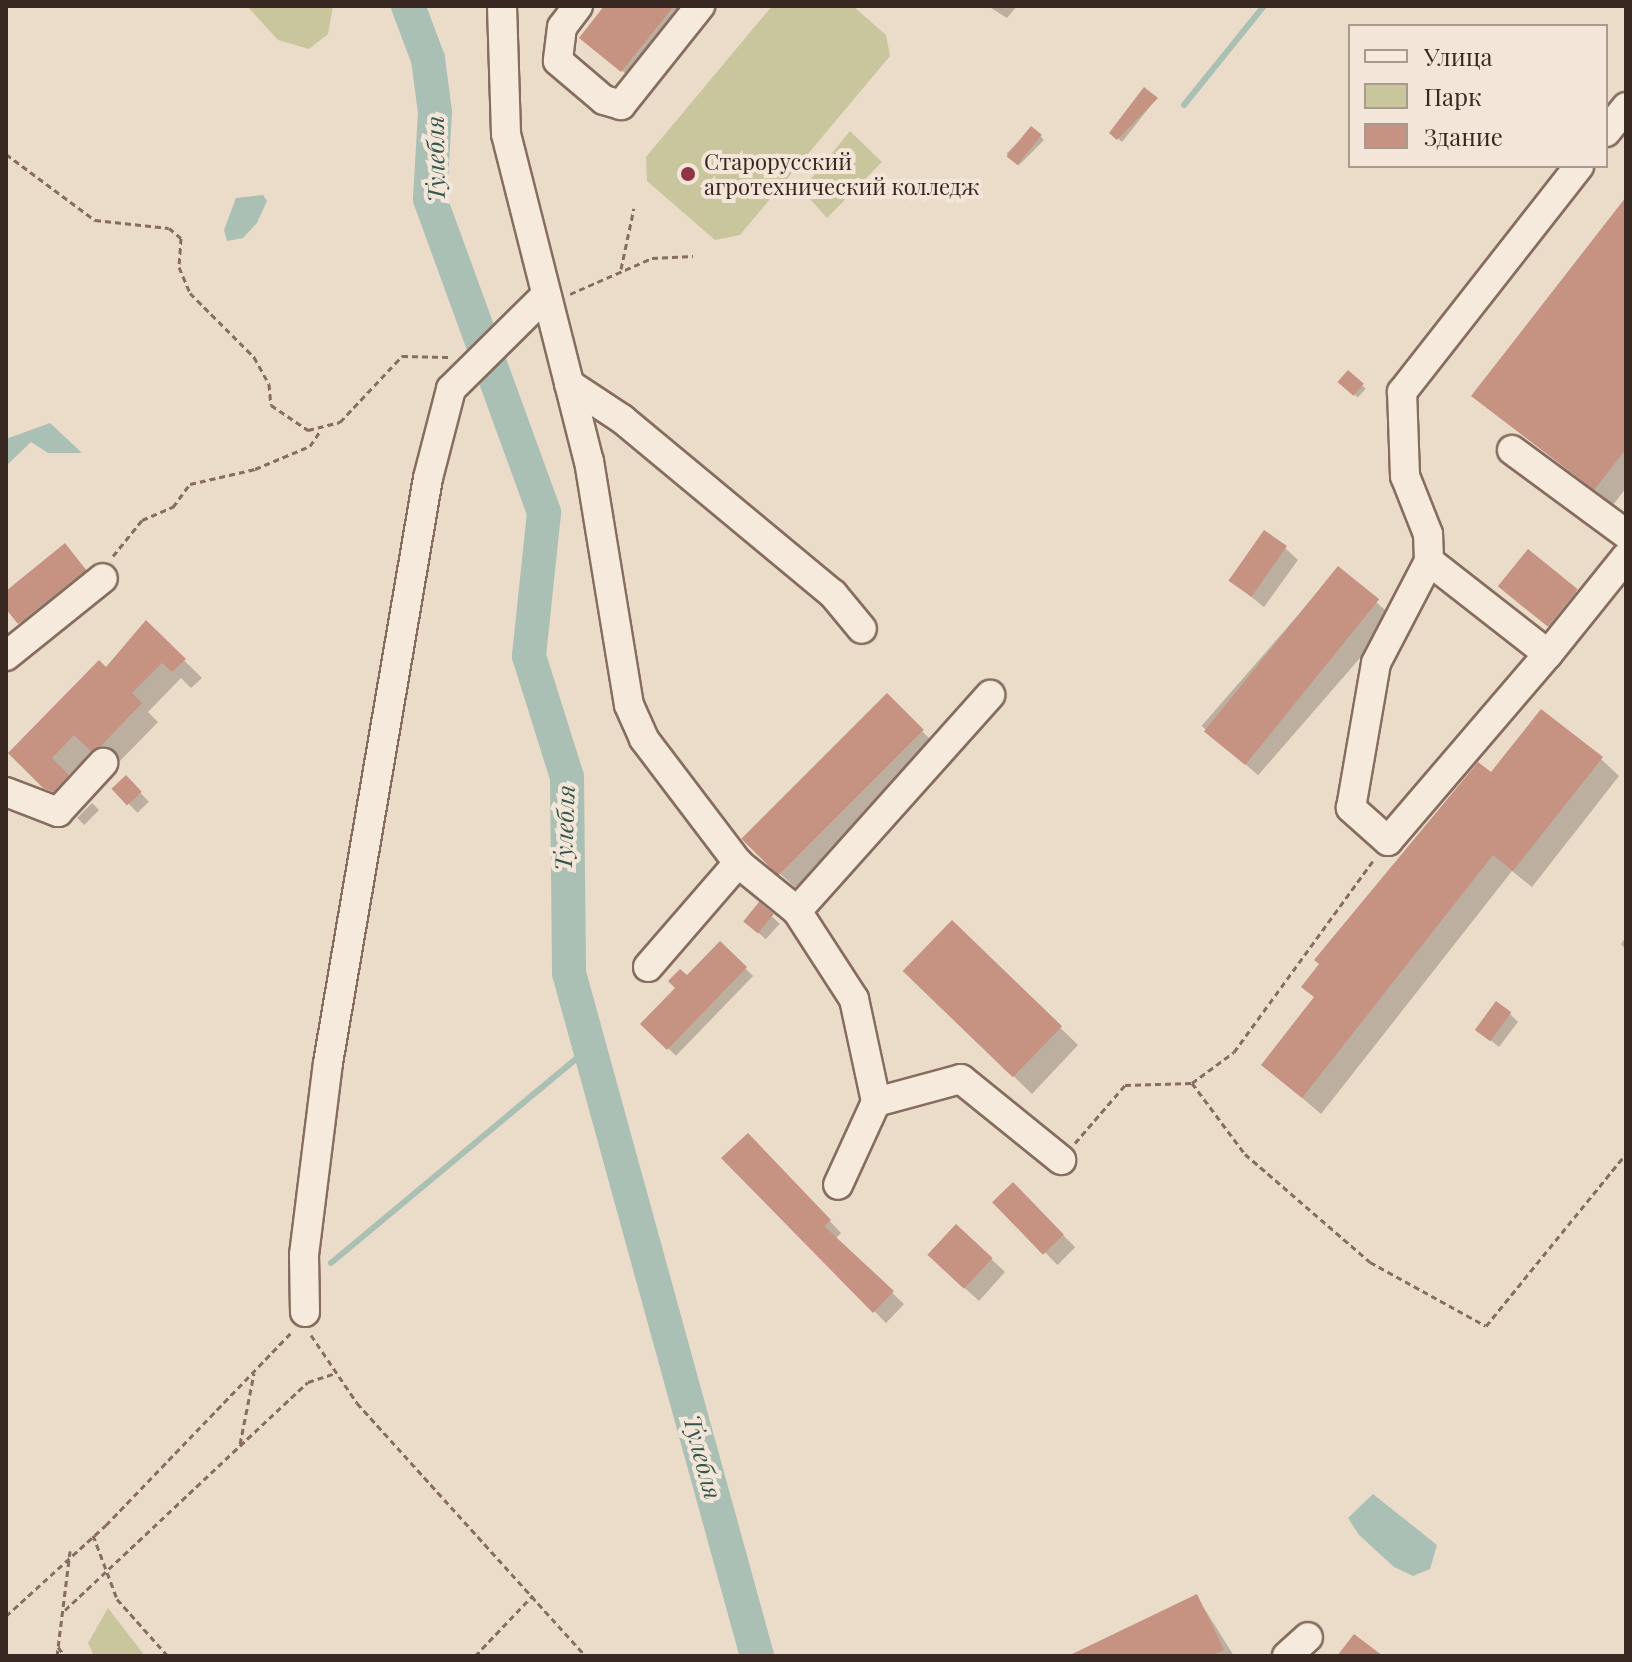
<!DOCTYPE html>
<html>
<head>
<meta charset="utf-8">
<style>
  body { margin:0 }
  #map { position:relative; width:1632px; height:1662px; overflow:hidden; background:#ebdbc9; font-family:"Playfair Display",serif }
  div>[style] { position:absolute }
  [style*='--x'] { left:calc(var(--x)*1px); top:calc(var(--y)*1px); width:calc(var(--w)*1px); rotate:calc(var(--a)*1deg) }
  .green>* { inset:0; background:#c9c69e }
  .water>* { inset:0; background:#aac0b5 }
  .shadow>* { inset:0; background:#0003; transform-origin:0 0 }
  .stream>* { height:6px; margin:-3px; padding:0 3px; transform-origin:3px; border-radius:3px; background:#aac0b5 }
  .river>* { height:34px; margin:-17px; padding:0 17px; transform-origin:17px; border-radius:17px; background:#aac0b5 }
  .building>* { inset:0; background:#c69282; transform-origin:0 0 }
  .path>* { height:3px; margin-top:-1.5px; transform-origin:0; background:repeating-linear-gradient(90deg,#866d5f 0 6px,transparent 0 10px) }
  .roads { filter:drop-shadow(2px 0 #866d5f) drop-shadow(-2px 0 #866d5f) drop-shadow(0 2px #866d5f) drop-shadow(0 -2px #866d5f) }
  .minor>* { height:28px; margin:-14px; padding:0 14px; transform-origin:14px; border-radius:14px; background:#f6eadc }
  .dots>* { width:22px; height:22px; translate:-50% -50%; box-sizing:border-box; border:4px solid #f3e6d8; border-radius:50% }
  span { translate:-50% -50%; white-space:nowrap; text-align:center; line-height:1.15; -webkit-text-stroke:8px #f3e6d8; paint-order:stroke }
  .poi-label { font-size:22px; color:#382821 }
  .left { translate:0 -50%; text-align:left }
  .water-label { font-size:24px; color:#32564d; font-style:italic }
  .frame { position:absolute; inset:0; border:8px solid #382821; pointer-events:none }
  .legend { position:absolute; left:1348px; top:24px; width:260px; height:144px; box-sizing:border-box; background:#f3e6d8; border:2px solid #a89a8f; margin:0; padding:10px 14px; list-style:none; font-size:24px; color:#382821 }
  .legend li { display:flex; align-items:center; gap:16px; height:40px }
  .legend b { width:40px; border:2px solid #a89a8f }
</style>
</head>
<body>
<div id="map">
  <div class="green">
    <div style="clip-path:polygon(247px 6px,333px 6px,328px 34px,309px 49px,278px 40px)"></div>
    <div style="clip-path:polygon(772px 6px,853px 6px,886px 35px,890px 56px,740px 235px,715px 240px,647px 181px,646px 157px)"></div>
    <div style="clip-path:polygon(850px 131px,882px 162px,827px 218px,802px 190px)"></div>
    <div style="clip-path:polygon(108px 1608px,145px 1656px,94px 1656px,88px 1643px)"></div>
  </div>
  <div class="water">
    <div style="clip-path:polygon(263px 195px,267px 201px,257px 223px,243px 238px,227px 241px,224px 230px,236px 198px)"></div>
    <div style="clip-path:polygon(50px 423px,82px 453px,48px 453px,31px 442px,6px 466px,6px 439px)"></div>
    <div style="clip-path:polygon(1373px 1494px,1437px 1545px,1430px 1569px,1413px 1576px,1394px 1567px,1359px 1535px,1348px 1518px)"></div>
  </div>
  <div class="shadow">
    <div style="clip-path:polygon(607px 6px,680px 6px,626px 74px,585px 41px)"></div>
    <div style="clip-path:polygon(988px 6px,1017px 6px,1007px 18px)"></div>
    <div style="clip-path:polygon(1156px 99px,1122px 142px,1112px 133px)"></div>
    <div style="left:1032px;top:128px;width:17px;height:36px;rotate:45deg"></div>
    <div style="clip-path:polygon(1626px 201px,1626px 488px,1613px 505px,1474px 395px)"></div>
    <div style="left:1349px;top:373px;width:23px;height:12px;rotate:43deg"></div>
    <div style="clip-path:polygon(65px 546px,98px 583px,33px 636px,6px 606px,6px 594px)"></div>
    <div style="clip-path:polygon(1285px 548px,1298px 560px,1264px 607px,1230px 580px)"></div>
    <div style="left:1528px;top:552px;width:81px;height:44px;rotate:40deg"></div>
    <div style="left:1338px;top:569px;width:75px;height:208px;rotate:41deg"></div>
    <div style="clip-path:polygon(146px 623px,202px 678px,191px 688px,181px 678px,148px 712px,158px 722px,117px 764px,110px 768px,93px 751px,68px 776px,85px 794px,72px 808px,28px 771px)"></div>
    <div style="clip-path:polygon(887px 696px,940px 749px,800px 892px,763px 858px)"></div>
    <div style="clip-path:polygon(1601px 759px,1619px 776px,1532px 887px,1512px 871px,1321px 1114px,1264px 1065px,1316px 999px,1304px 987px,1492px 775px)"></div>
    <div style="left:126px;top:778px;width:33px;height:16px;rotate:46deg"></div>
    <div style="left:92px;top:803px;width:10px;height:21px;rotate:45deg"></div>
    <div style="left:759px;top:905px;width:28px;height:21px;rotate:42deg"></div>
    <div style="clip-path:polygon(952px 923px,1078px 1045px,1032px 1094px,923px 989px)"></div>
    <div style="clip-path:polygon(1626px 937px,1626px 950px,1621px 944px)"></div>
    <div style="left:720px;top:944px;width:46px;height:111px;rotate:44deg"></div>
    <div style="clip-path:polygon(1510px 1014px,1518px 1022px,1499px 1047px,1477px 1029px)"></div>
    <div style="clip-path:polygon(748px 1135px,841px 1233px,835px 1239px,904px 1304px,886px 1323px,723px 1158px)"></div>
    <div style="left:1013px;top:1185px;width:88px;height:25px;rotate:45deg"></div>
    <div style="clip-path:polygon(956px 1226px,1005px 1272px,979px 1301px,943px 1268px)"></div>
    <div style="clip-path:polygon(1197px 1597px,1234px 1656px,1073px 1656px)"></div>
  </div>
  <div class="stream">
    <div style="--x:1184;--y:105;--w:127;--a:-51.1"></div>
    <div style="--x:331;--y:1263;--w:331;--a:-39.8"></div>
  </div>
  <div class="river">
    <div style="--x:408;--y:6;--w:57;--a:69.3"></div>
    <div style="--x:428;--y:59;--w:53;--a:82.5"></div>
    <div style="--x:435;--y:112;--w:87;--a:93.3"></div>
    <div style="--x:430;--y:199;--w:334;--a:70"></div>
    <div style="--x:544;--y:513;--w:144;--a:96"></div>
    <div style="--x:529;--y:656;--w:127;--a:72.6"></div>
    <div style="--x:567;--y:777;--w:196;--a:89.4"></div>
    <div style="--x:569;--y:973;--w:708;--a:74.61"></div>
  </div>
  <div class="building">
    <div style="clip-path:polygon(604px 6px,674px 6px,621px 72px,579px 38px)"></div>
    <div style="clip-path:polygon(1144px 87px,1158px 98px,1117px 140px,1109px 133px)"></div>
    <div style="left:1031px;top:126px;width:14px;height:39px;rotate:39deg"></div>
    <div style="clip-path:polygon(1626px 197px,1626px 449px,1594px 490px,1471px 396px)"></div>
    <div style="left:1348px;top:370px;width:21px;height:16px;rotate:41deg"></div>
    <div style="left:1264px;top:530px;width:28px;height:62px;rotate:35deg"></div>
    <div style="clip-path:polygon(65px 543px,86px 570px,18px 624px,6px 609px,6px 591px)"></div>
    <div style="left:1528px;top:549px;width:64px;height:48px;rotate:39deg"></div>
    <div style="left:1338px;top:566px;width:53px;height:213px;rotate:39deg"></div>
    <div style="clip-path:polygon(146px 620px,186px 659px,172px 672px,162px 663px,132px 693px,142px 703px,100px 747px,91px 751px,74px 735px,52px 758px,69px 775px,53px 792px,43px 788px,8px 753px,99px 660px,106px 667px)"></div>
    <div style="left:887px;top:693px;width:52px;height:206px;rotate:45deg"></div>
    <div style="clip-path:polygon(1541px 709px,1603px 757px,1513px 871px,1493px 855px,1302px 1098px,1261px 1065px,1314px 997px,1301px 987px,1319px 964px,1314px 960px,1478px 762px,1491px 772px)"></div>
    <div style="left:126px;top:775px;width:23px;height:20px;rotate:47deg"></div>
    <div style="left:759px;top:902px;width:19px;height:25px;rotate:39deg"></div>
    <div style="left:952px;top:920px;width:153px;height:71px;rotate:44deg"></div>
    <div style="clip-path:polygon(720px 941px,747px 967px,667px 1050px,640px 1024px,675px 988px,668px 981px,680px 969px,687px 975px)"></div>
    <div style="left:1496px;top:1001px;width:19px;height:36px;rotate:36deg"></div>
    <div style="clip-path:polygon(748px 1133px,831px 1220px,824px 1226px,894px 1291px,873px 1313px,721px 1158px)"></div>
    <div style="left:1013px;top:1182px;width:73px;height:29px;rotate:46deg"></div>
    <div style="left:956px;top:1224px;width:50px;height:42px;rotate:43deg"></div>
    <div style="clip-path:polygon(1197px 1594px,1224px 1650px,1211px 1656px,1068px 1656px)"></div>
    <div style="clip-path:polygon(1354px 1634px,1383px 1656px,1337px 1656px)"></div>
  </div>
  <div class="path">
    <div style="--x:6;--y:154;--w:111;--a:36.6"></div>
    <div style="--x:95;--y:220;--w:74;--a:6.2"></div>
    <div style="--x:169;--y:228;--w:16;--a:40"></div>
    <div style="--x:181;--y:238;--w:29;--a:94"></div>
    <div style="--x:179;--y:267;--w:28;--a:67"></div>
    <div style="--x:190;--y:293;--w:91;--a:45"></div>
    <div style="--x:254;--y:357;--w:31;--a:61"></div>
    <div style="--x:269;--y:384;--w:21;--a:85"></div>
    <div style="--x:271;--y:405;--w:45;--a:34"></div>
    <div style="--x:308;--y:430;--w:33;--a:-14"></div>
    <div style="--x:340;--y:422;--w:91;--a:-46.8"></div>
    <div style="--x:402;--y:356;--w:46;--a:1.2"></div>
    <div style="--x:621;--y:269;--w:62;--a:-78"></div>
    <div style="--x:570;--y:294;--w:90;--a:-23.7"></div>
    <div style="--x:652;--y:258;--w:41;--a:-2.8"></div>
    <div style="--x:113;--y:556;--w:46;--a:-51.1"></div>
    <div style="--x:142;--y:520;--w:34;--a:-23"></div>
    <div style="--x:173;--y:507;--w:29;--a:-54"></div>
    <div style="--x:190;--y:484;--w:67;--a:-13"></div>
    <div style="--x:255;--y:469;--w:60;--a:-22.7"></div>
    <div style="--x:310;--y:446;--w:18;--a:-56"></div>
    <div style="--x:1192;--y:1083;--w:52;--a:-36.4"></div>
    <div style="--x:1234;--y:1052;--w:236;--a:-54"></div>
    <div style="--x:1075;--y:1143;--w:77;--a:-49.2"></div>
    <div style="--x:1125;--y:1085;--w:67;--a:-1.7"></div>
    <div style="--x:1192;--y:1083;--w:89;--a:53.3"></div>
    <div style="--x:1245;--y:1154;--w:165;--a:40.8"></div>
    <div style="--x:1370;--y:1262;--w:132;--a:28.9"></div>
    <div style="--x:1486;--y:1326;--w:222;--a:-50.9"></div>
    <div style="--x:311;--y:1335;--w:82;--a:55.9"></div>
    <div style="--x:357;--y:1403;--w:341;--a:47.9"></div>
    <div style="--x:240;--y:1444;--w:72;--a:-78.8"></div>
    <div style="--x:93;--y:1535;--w:68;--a:69.4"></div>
    <div style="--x:117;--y:1599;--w:76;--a:48.2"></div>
    <div style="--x:65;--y:1610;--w:333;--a:-43.2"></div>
    <div style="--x:308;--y:1382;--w:28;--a:-18"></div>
    <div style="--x:6;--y:1616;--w:135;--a:-42.3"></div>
    <div style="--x:106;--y:1525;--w:268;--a:-46.1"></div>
    <div style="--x:58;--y:1647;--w:11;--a:52"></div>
    <div style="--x:57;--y:1656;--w:106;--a:-82.9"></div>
    <div style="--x:475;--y:1656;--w:84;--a:-46.4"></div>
  </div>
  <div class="roads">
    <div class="minor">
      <div style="--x:502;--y:6;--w:128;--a:88.2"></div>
      <div style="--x:506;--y:134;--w:337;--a:75.8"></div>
      <div style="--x:589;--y:461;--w:247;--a:80.7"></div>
      <div style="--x:629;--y:705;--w:37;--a:66"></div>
      <div style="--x:644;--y:739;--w:156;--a:52.8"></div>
      <div style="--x:738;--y:863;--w:76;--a:39.1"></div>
      <div style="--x:797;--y:911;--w:105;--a:57.1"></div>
      <div style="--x:854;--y:999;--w:105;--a:77.9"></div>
      <div style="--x:876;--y:1102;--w:91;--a:114.6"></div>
      <div style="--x:578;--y:6;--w:26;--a:127"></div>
      <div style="--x:562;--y:27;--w:34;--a:97"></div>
      <div style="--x:558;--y:61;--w:60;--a:40.3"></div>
      <div style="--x:604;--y:100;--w:18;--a:16"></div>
      <div style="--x:621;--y:105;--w:127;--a:-51.4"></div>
      <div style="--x:1606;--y:132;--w:32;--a:-51"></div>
      <div style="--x:569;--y:384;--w:64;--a:33.4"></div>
      <div style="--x:622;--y:419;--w:274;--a:39.7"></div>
      <div style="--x:833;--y:594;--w:45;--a:50.4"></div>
      <div style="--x:1512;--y:450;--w:142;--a:36.4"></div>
      <div style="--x:1429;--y:561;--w:151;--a:38"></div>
      <div style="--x:1548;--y:654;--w:246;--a:130.6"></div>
      <div style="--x:1388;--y:841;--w:50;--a:-138.3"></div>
      <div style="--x:1351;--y:808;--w:147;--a:-80.2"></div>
      <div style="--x:1376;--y:663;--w:115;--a:-62.5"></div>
      <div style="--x:1429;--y:561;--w:27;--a:-92"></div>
      <div style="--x:1428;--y:534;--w:62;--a:-111.6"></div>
      <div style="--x:1405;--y:476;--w:84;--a:-92"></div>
      <div style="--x:1402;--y:392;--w:287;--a:-51.9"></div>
      <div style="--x:1548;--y:654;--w:124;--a:-51.2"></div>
      <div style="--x:6;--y:656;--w:124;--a:-38.8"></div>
      <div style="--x:6;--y:792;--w:56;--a:21"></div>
      <div style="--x:58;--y:812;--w:67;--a:-47.4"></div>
      <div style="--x:797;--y:911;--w:290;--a:-48.2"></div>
      <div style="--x:648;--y:967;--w:138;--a:-49.1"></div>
      <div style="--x:876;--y:1102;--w:88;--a:-15.1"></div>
      <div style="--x:961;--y:1079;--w:129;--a:39"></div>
      <div style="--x:305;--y:1312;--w:57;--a:-91"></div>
      <div style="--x:304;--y:1255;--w:193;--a:-82.9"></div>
      <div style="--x:328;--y:1063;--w:593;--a:-80.3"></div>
      <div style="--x:428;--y:478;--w:92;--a:-75.5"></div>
      <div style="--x:451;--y:389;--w:128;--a:-44.7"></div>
      <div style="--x:1287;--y:1656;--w:28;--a:-42"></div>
    </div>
  </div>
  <div class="dots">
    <div style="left:688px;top:174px;background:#903446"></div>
  </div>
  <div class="poi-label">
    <span class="left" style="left:704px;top:174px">Старорусский<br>агротехнический колледж</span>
  </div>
  <div class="water-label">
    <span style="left:435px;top:159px;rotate:-91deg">Тулебля</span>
    <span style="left:564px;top:828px;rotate:-88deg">Тулебля</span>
    <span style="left:703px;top:1457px;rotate:75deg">Тулебля</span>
  </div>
  <div class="frame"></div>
  <ul class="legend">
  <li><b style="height:10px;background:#f6eadc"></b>Улица</li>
  <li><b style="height:22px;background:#c9c69e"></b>Парк</li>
  <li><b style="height:22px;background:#c69282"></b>Здание</li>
  </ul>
</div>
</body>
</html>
